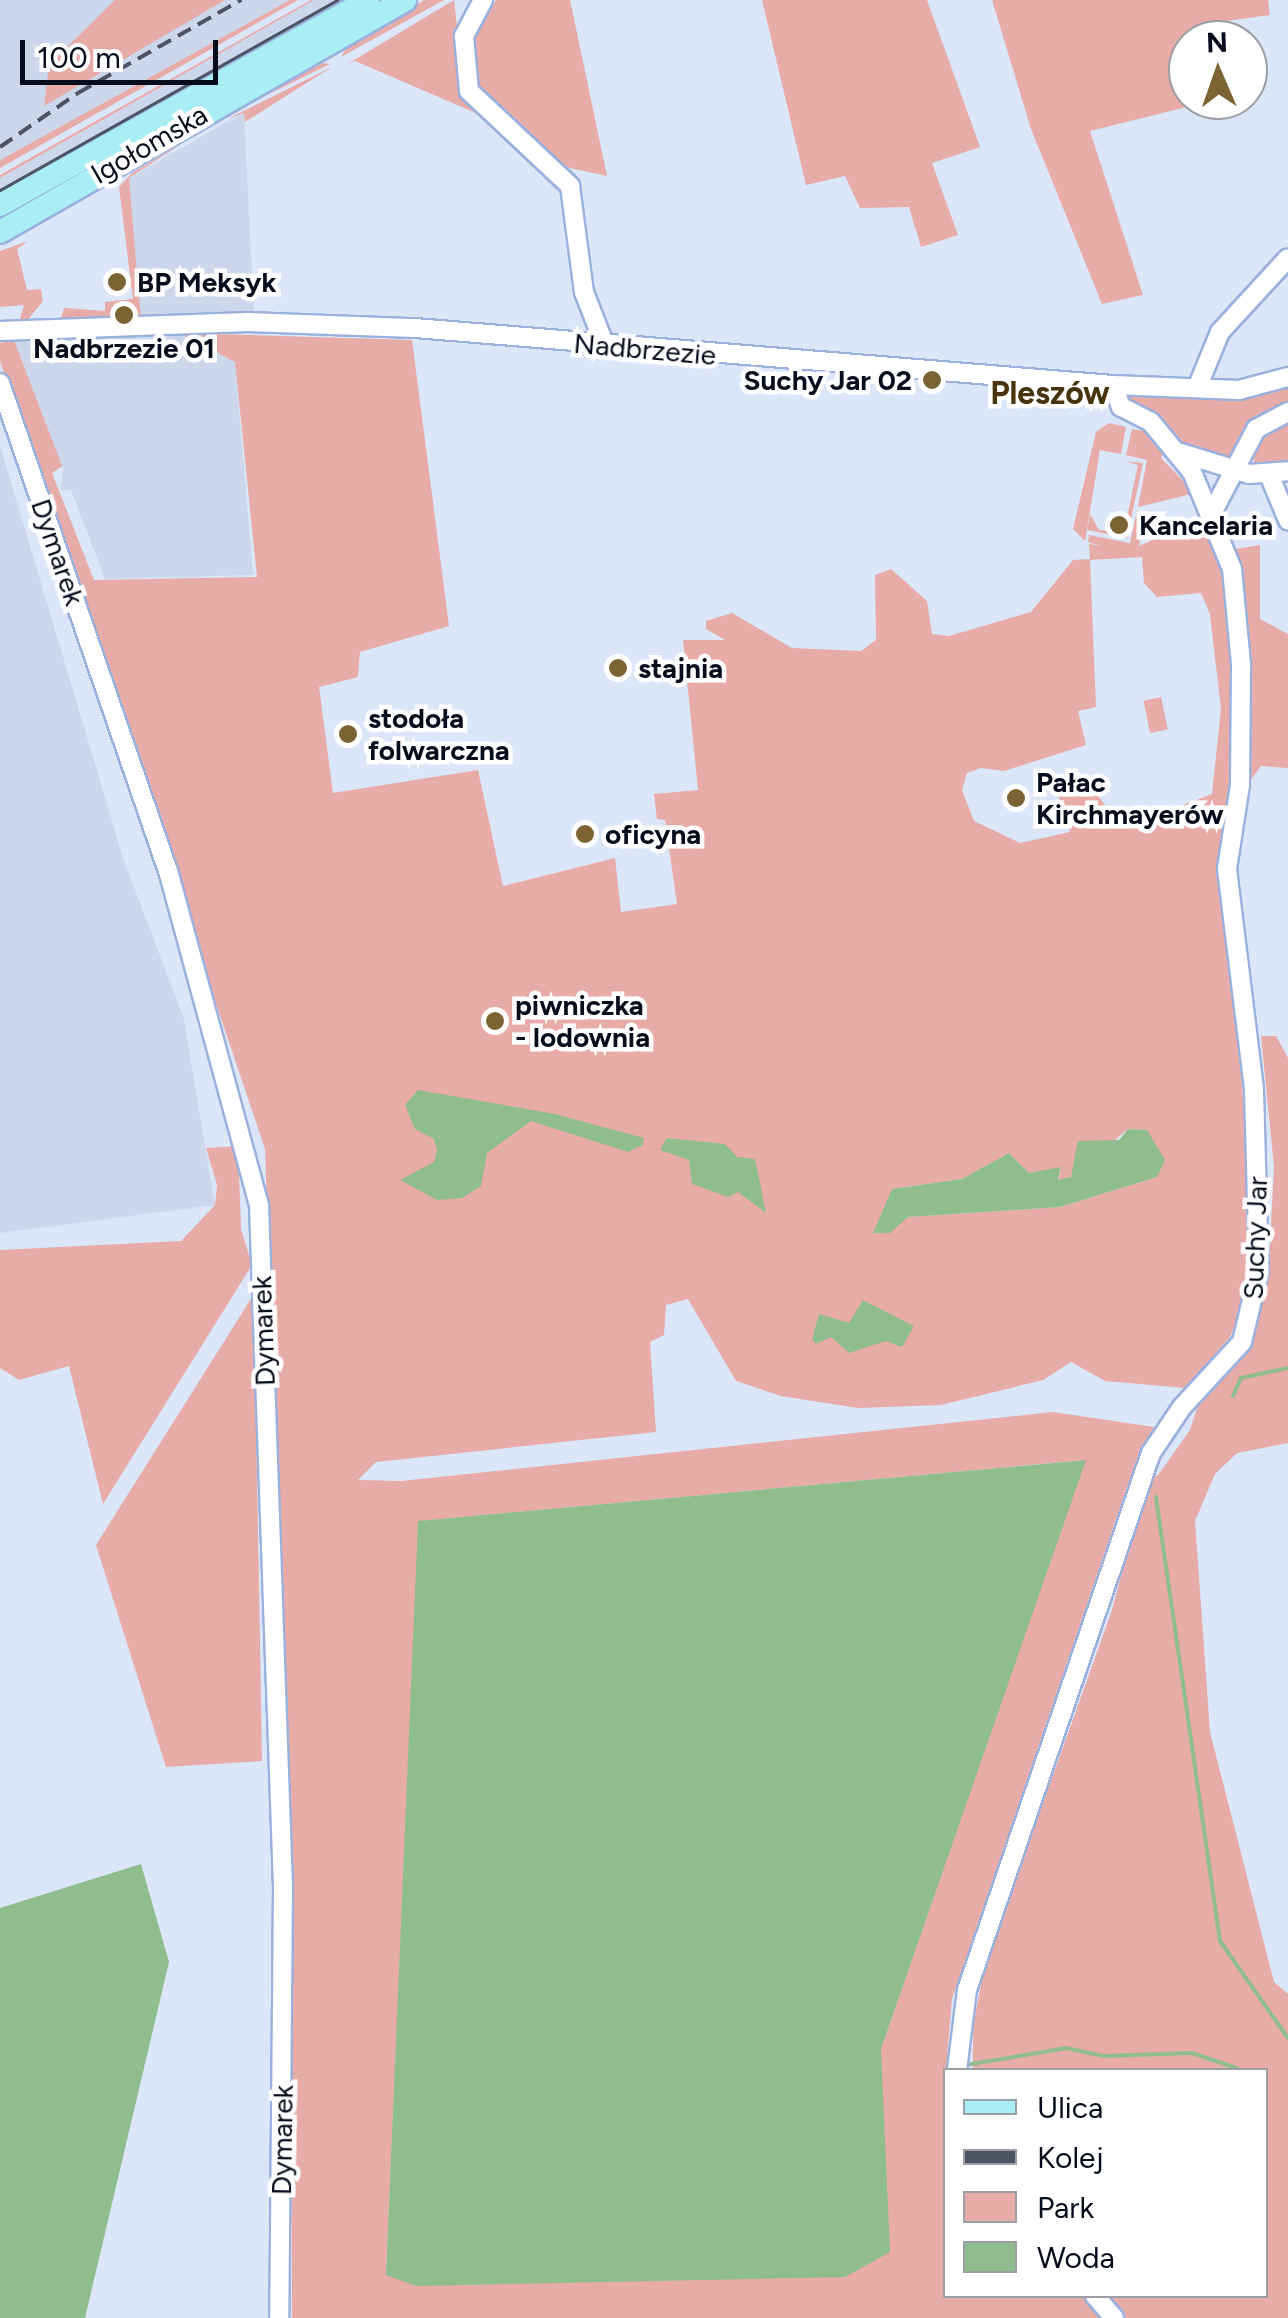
<!DOCTYPE html>
<html>
<head>
<meta charset="utf-8">
<style>
  body { margin:0 }
  #map { position:relative; width:1288px; height:2318px; overflow:hidden; background:#dce6f9; font-family:Figtree,sans-serif }
  div>[style] { position:absolute }
  [style*='--x'] { left:calc(var(--x)*1px); top:calc(var(--y)*1px); width:calc(var(--w)*1px); rotate:calc(var(--a)*1deg) }
  .built>* { inset:0; background:#ccd7ec }
  .green>* { inset:0; background:#e7aba8; transform-origin:0 0 }
  .water>* { inset:0; background:#90bd8d }
  .stream>* { height:4px; margin:-2px; padding:0 2px; transform-origin:2px; border-radius:2px; background:#90bd8d }
  .roads { filter:drop-shadow(2px 0 #9ab1de) drop-shadow(-2px 0 #9ab1de) drop-shadow(0 2px #9ab1de) drop-shadow(0 -2px #9ab1de) }
  .minor>* { height:18px; margin:-9px; padding:0 9px; transform-origin:9px; border-radius:9px; background:#fff }
  .major>* { height:22px; margin:-11px; padding:0 11px; transform-origin:11px; border-radius:11px; background:#a9eef4 }
  .tram>* { height:2.5px; margin:-1.25px; padding:0 1.25px; transform-origin:1.25px; border-radius:1.25px; background:#4c5464 }
  .rail>* { height:4px; margin-top:-2px; transform-origin:0; background:repeating-linear-gradient(90deg,#4c5464 0 15px,transparent 0 23px) }
  .dots>* { width:28px; height:28px; translate:-50% -50%; box-sizing:border-box; border:5px solid #fff; border-radius:50% }
  span { translate:-50% -50%; white-space:nowrap; text-align:center; line-height:1.15; -webkit-text-stroke:9px #fff; paint-order:stroke }
  .street-label { font-size:28px; color:#050c1b }
  .poi-label { font-size:28px; color:#050c1b; font-weight:700 }
  .left { translate:0 -50%; text-align:left }
  .right { translate:-100% -50%; text-align:right }
  .quarter-label { font-size:32px; color:#47340d; font-weight:700 }
  .legend { position:absolute; left:943px; top:2068px; width:325px; height:230px; box-sizing:border-box; background:#fff; border:2px solid #9b9ea4; margin:0; padding:12px 18px; list-style:none; font-size:30px; color:#050c1b }
  .legend li { display:flex; align-items:center; gap:20px; height:50px }
  .legend b { width:50px; border:2px solid #9b9ea4 }
  .north { position:absolute; left:1168px; top:20px; width:100px; height:100px; box-sizing:border-box; background:#fff; border:2px solid #9b9ea4; border-radius:50%; rotate:358deg; font-size:28px; font-weight:700; line-height:40px; text-align:center; color:#050c1b }
  .north::after { content:''; display:block; margin:auto; width:35px; height:45px; background:#7b6334; clip-path:polygon(50% 0,100% 100%,50% 72%,0 100%) }
  .scale { position:absolute; left:20px; top:40px; width:198px; height:45px; box-sizing:border-box; border:5px solid #050c1b; border-top:0; padding-left:12px; font-size:30px; line-height:35px; white-space:nowrap; color:#050c1b; -webkit-text-stroke:8px #fff; paint-order:stroke }
</style>
</head>
<body>
<div id="map">
  <div class="built">
    <div style="clip-path:polygon(0 0,290px 0,0 160px)"></div>
    <div style="clip-path:polygon(314px 0,344px 0,0 193px,0 178px)"></div>
    <div style="clip-path:polygon(244px 112px,255px 333px,182px 333px,235px 362px,253px 575px,105px 579px,71px 490px,60px 490px,63px 470px,14px 340px,142px 335px,129px 178px)"></div>
    <div style="clip-path:polygon(0 445px,123px 858px,184px 1019px,215px 1205px,0 1233px)"></div>
  </div>
  <div class="green">
    <div style="clip-path:polygon(115px 0,225px 0,44px 106px,49px 65px)"></div>
    <div style="clip-path:polygon(290px 0,298px 0,0 168px,0 160px)"></div>
    <div style="clip-path:polygon(311px 0,314px 0,0 178px,0 175px)"></div>
    <div style="clip-path:polygon(424px 0,444px 0,341px 57px,346px 49px)"></div>
    <div style="clip-path:polygon(454px 0,464px 85px,478px 114px,355px 61px,346px 65px)"></div>
    <div style="clip-path:polygon(496px 0,570px 0,607px 176px,561px 166px,472px 89px,473px 31px)"></div>
    <div style="clip-path:polygon(762px 0,927px 0,980px 147px,932px 163px,958px 235px,921px 247px,909px 207px,860px 208px,845px 176px,806px 185px)"></div>
    <div style="clip-path:polygon(992px 0,1268px 0,1270px 15px,1205px 24px,1207px 40px,1188px 40px,1188px 100px,1215px 100px,1090px 131px,1143px 295px,1102px 304px,1031px 129px)"></div>
    <div style="clip-path:polygon(322px 63px,330px 64px,247px 105px)"></div>
    <div style="clip-path:polygon(332px 67px,245px 122px,244px 113px,227px 119px)"></div>
    <div style="clip-path:polygon(183px 143px,129px 178px,141px 319px,61px 318px,64px 308px,105px 311px,105px 302px,133px 299px,119px 187px,132px 173px)"></div>
    <div style="clip-path:polygon(28px 241px,17px 249px,27px 290px,41px 289px,43px 301px,26px 322px,20px 319px,24px 305px,0 307px,0 251px)"></div>
    <div style="clip-path:polygon(evenodd,179px 333px,412px 340px,449px 626px,360px 652px,358px 677px,319px 687px,333px 793px,478px 770px,503px 886px,615px 858px,621px 912px,677px 904px,665px 820px,657px 819px,654px 794px,698px 790px,683px 640px,725px 640px,706px 629px,706px 621px,732px 613px,792px 648px,861px 651px,876px 640px,875px 575px,891px 569px,927px 601px,932px 634px,949px 636px,1031px 612px,1073px 560px,1090px 559px,1089px 544px,1102px 546px,1088px 542px,1089px 535px,1130px 543px,1137px 511px,1144px 513px,1139px 546px,1202px 519px,1217px 552px,1260px 545px,1260px 619px,1288px 634px,1288px 768px,1261px 766px,1246px 786px,1224px 881px,1248px 1155px,1246px 1302px,1230px 1337px,1185px 1388px,1105px 1381px,1071px 1362px,1043px 1380px,941px 1405px,858px 1408px,781px 1396px,736px 1381px,688px 1299px,666px 1305px,664px 1335px,650px 1342px,656px 1432px,376px 1462px,358px 1480px,401px 1481px,1053px 1412px,1154px 1427px,1127px 1487px,952px 1999px,946px 2070px,946px 2296px,1084px 2296px,1102px 2318px,292px 2318px,289px 1817px,265px 1149px,0 361px,0 343px,14px 340px,62px 466px,52px 473px,94px 580px,257px 577px,235px 362px,179px 333px,1142px 557px,1144px 583px,1157px 597px,1201px 593px,1210px 614px,1221px 709px,1212px 794px,1123px 828px,1087px 782px,1058px 795px,1070px 832px,1020px 843px,974px 821px,962px 790px,967px 773px,981px 768px,1004px 771px,1086px 745px,1078px 711px,1096px 707px,1090px 560px,1142px 557px,179px 333px,1128px 1129px,1147px 1130px,1157px 1177px,1060px 1207px,908px 1217px,892px 1189px,962px 1179px,1009px 1153px,1029px 1173px,1061px 1168px,1058px 1181px,1072px 1177px,1128px 1129px,179px 333px,1085px 1460px,881px 2049px,386px 2275px,419px 1521px,1085px 1460px)"></div>
    <div style="clip-path:polygon(1288px 384px,1288px 408px,1255px 416px,1229px 461px,1180px 443px,1123px 400px,1122px 391px)"></div>
    <div style="clip-path:polygon(1288px 417px,1288px 461px,1254px 467px,1255px 440px)"></div>
    <div style="clip-path:polygon(1109px 423px,1126px 427px,1121px 454px,1100px 450px,1085px 541px,1073px 529px,1096px 432px)"></div>
    <div style="clip-path:polygon(1132px 429px,1150px 432px,1166px 447px,1161px 458px,1195px 493px,1138px 507px,1147px 460px,1126px 455px)"></div>
    <div style="clip-path:polygon(1125px 461px,1143px 463px,1127px 538px,1087px 530px,1090px 514px,1099px 530px,1124px 532px,1138px 465px)"></div>
    <div style="left:1161px;top:697px;width:33px;height:18px;rotate:78deg"></div>
    <div style="clip-path:polygon(1261px 1036px,1276px 1036px,1288px 1058px,1288px 1443px,1237px 1453px,1215px 1474px,1195px 1521px,1210px 1732px,1274px 1982px,1288px 1994px,1288px 2318px,1126px 2318px,1105px 2296px,1266px 2296px,1266px 2070px,973px 2070px,973px 2027px,984px 1968px,1111px 1613px,1147px 1480px,1158px 1475px,1190px 1430px,1198px 1405px,1254px 1337px,1268px 1280px,1274px 1167px)"></div>
    <div style="clip-path:polygon(238px 1146px,241px 1229px,252px 1265px,103px 1504px,69px 1366px,19px 1380px,0 1368px,0 1250px,181px 1241px,215px 1205px,217px 1185px,206px 1148px)"></div>
    <div style="clip-path:polygon(254px 1294px,262px 1761px,166px 1767px,96px 1545px)"></div>
  </div>
  <div class="water">
    <div style="clip-path:polygon(418px 1090px,555px 1114px,644px 1138px,643px 1145px,628px 1152px,531px 1121px,487px 1153px,481px 1186px,462px 1198px,437px 1200px,400px 1180px,434px 1162px,437px 1150px,434px 1139px,415px 1129px,405px 1105px)"></div>
    <div style="clip-path:polygon(1128px 1129px,1147px 1130px,1165px 1160px,1157px 1177px,1060px 1207px,908px 1217px,890px 1233px,873px 1233px,892px 1189px,962px 1179px,1009px 1153px,1029px 1173px,1061px 1167px,1058px 1180px,1071px 1177px,1078px 1141px,1119px 1140px)"></div>
    <div style="clip-path:polygon(667px 1138px,725px 1144px,737px 1157px,755px 1159px,766px 1213px,738px 1192px,728px 1197px,692px 1184px,689px 1160px,660px 1150px)"></div>
    <div style="clip-path:polygon(863px 1300px,914px 1326px,902px 1347px,886px 1341px,849px 1353px,831px 1337px,816px 1344px,812px 1339px,819px 1314px,849px 1323px)"></div>
    <div style="clip-path:polygon(1086px 1460px,881px 2049px,890px 2252px,845px 2277px,416px 2286px,386px 2275px,418px 1521px)"></div>
    <div style="clip-path:polygon(141px 1864px,169px 1962px,85px 2318px,0 2318px,0 1908px)"></div>
  </div>
  <div class="stream">
    <div style="--x:1233;--y:1396;--w:20;--a:-66"></div>
    <div style="--x:1241;--y:1378;--w:48;--a:-12"></div>
    <div style="--x:1156;--y:1497;--w:449;--a:81.8"></div>
    <div style="--x:1220;--y:1941;--w:118;--a:55"></div>
    <div style="--x:966;--y:2065;--w:101;--a:-9.6"></div>
    <div style="--x:1066;--y:2048;--w:40;--a:12"></div>
    <div style="--x:1105;--y:2056;--w:87;--a:-2"></div>
    <div style="--x:1192;--y:2053;--w:47;--a:18.4"></div>
  </div>
  <div class="roads">
    <div class="minor">
      <div style="--x:483;--y:0;--w:41;--a:117.8"></div>
      <div style="--x:464;--y:36;--w:55;--a:84.8"></div>
      <div style="--x:469;--y:91;--w:139;--a:43.2"></div>
      <div style="--x:570;--y:186;--w:107;--a:82.5"></div>
      <div style="--x:584;--y:292;--w:58;--a:68.7"></div>
      <div style="--x:0;--y:331;--w:248;--a:-2.1"></div>
      <div style="--x:248;--y:322;--w:167;--a:2.1"></div>
      <div style="--x:415;--y:328;--w:700;--a:4.67"></div>
      <div style="--x:1113;--y:385;--w:126;--a:2.3"></div>
      <div style="--x:1239;--y:390;--w:51;--a:-14.9"></div>
      <div style="--x:0;--y:383;--w:519;--a:71.01"></div>
      <div style="--x:169;--y:874;--w:344;--a:74.8"></div>
      <div style="--x:259;--y:1206;--w:682;--a:87.98"></div>
      <div style="--x:283;--y:1888;--w:430;--a:90.5"></div>
      <div style="--x:1197;--y:388;--w:61;--a:-67.7"></div>
      <div style="--x:1220;--y:332;--w:100;--a:-47.4"></div>
      <div style="--x:1178;--y:452;--w:74;--a:17.2"></div>
      <div style="--x:1249;--y:474;--w:39;--a:-4"></div>
      <div style="--x:1270;--y:477;--w:47;--a:67.3"></div>
      <div style="--x:1213;--y:511;--w:93;--a:-62.3"></div>
      <div style="--x:1256;--y:429;--w:36;--a:-28"></div>
      <div style="--x:957;--y:2070;--w:81;--a:-82.9"></div>
      <div style="--x:967;--y:1990;--w:568;--a:-71.09"></div>
      <div style="--x:1151;--y:1453;--w:55;--a:-56"></div>
      <div style="--x:1182;--y:1407;--w:88;--a:-47.3"></div>
      <div style="--x:1242;--y:1342;--w:74;--a:-76.7"></div>
      <div style="--x:1259;--y:1270;--w:181;--a:-91.6"></div>
      <div style="--x:1254;--y:1089;--w:222;--a:-97"></div>
      <div style="--x:1227;--y:869;--w:85;--a:-81.2"></div>
      <div style="--x:1240;--y:785;--w:121;--a:-89.5"></div>
      <div style="--x:1241;--y:664;--w:95;--a:-95.4"></div>
      <div style="--x:1232;--y:569;--w:105;--a:-112.4"></div>
      <div style="--x:1192;--y:472;--w:65;--a:-129.4"></div>
      <div style="--x:1151;--y:422;--w:34;--a:-153"></div>
      <div style="--x:1121;--y:407;--w:23;--a:-110"></div>
      <div style="--x:1095;--y:2296;--w:29;--a:49"></div>
    </div>
    <div class="major">
      <div style="--x:0;--y:205;--w:421;--a:-29.1"></div>
      <div style="--x:0;--y:232;--w:467;--a:-29.8"></div>
    </div>
  </div>
  <div class="tram">
    <div style="--x:0;--y:190;--w:387;--a:-29.4"></div>
  </div>
  <div class="rail">
    <div style="--x:0;--y:147;--w:95;--a:-34.7"></div>
    <div style="--x:78;--y:93;--w:188;--a:-29.7"></div>
  </div>
  <div class="dots">
    <div style="left:117px;top:282px;background:#7b6334"></div>
    <div style="left:124px;top:315px;background:#7b6334"></div>
    <div style="left:932px;top:380px;background:#7b6334"></div>
    <div style="left:1119px;top:525px;background:#7b6334"></div>
    <div style="left:618px;top:668px;background:#7b6334"></div>
    <div style="left:348px;top:734px;background:#7b6334"></div>
    <div style="left:1016px;top:798px;background:#7b6334"></div>
    <div style="left:585px;top:834px;background:#7b6334"></div>
    <div style="left:495px;top:1021px;background:#7b6334"></div>
  </div>
  <div class="street-label">
    <span style="left:149px;top:144px;rotate:-30deg">Igołomska</span>
    <span style="left:645px;top:349px;rotate:5deg">Nadbrzezie</span>
    <span style="left:58px;top:552px;rotate:71deg">Dymarek</span>
    <span style="left:1255px;top:1238px;rotate:-88deg">Suchy Jar</span>
    <span style="left:263px;top:1331px;rotate:-92deg">Dymarek</span>
    <span style="left:282px;top:2140px;rotate:-89deg">Dymarek</span>
  </div>
  <div class="poi-label">
    <span class="left" style="left:137px;top:282px">BP Meksyk</span>
    <span style="left:124px;top:348px">Nadbrzezie 01</span>
    <span class="right" style="left:912px;top:380px">Suchy Jar 02</span>
    <span class="left" style="left:1139px;top:525px">Kancelaria</span>
    <span class="left" style="left:638px;top:668px">stajnia</span>
    <span class="left" style="left:368px;top:734px">stodoła<br>folwarczna</span>
    <span class="left" style="left:1036px;top:798px">Pałac<br>Kirchmayerów</span>
    <span class="left" style="left:605px;top:834px">oficyna</span>
    <span class="left" style="left:515px;top:1021px">piwniczka<br>- lodownia</span>
  </div>
  <div class="quarter-label">
    <span style="left:1050px;top:393px">Pleszów</span>
  </div>
  <ul class="legend">
  <li><b style="height:12px;background:#a9eef4"></b>Ulica</li>
  <li><b style="height:12px;background:#4c5464"></b>Kolej</li>
  <li><b style="height:28px;background:#e7aba8"></b>Park</li>
  <li><b style="height:28px;background:#90bd8d"></b>Woda</li>
  </ul>
  <div class="north">N</div>
  <div class="scale">100 m</div>
</div>
</body>
</html>
